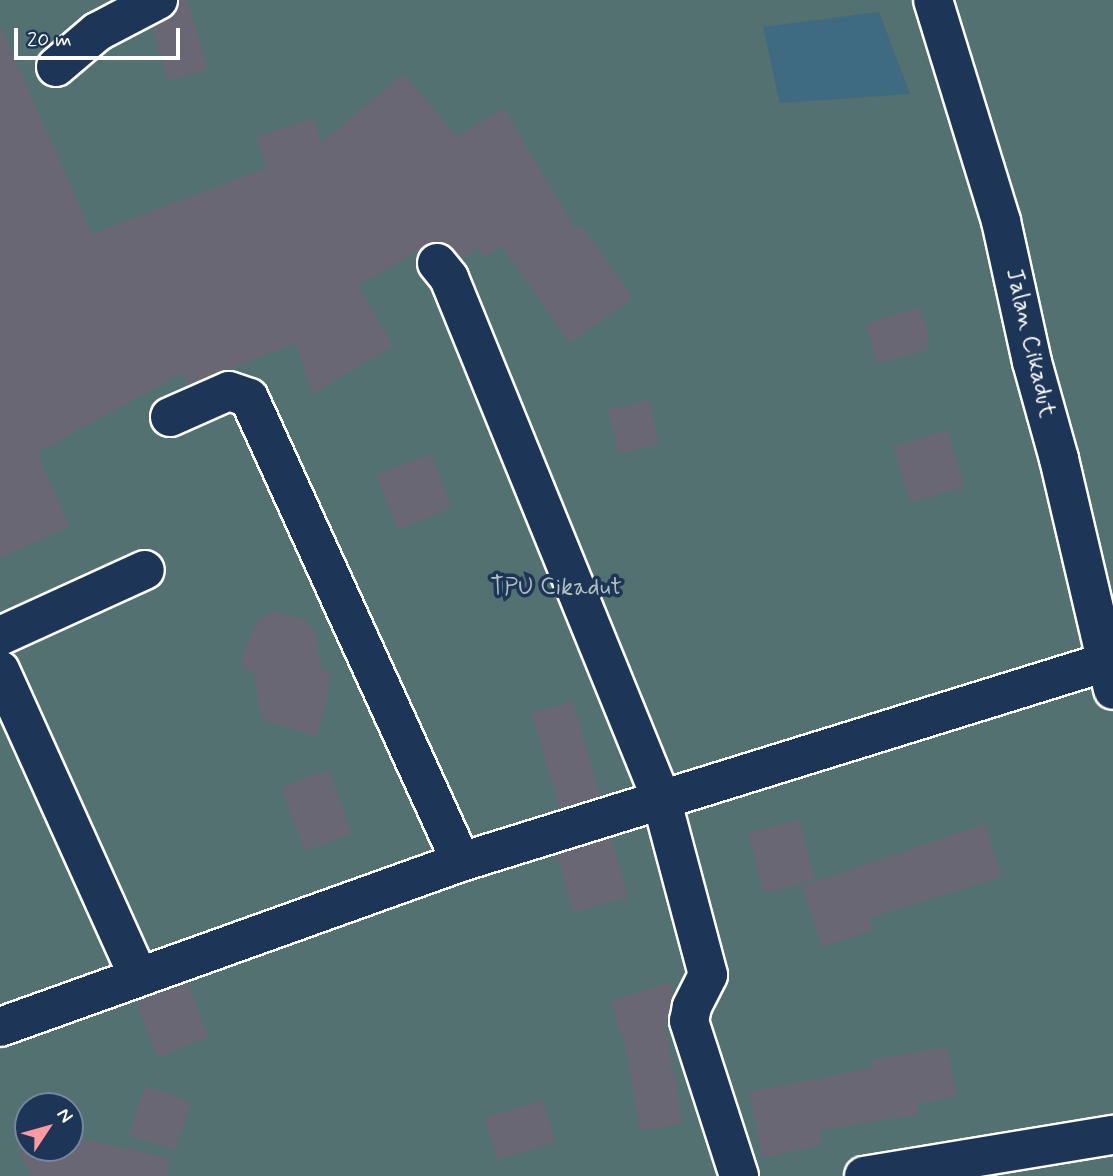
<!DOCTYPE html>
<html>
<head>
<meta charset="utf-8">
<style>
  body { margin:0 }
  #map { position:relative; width:1113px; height:1176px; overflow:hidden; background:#2c3f5d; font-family:Mynerve,sans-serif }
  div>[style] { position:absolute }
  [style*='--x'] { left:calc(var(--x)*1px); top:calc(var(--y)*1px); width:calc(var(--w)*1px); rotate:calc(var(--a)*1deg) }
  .green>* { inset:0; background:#527170 }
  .water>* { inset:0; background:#3e6a82 }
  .building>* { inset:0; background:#6a6774; transform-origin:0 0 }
  .roads { filter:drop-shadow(2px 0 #fff) drop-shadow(-2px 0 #fff) drop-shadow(0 2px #fff) drop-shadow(0 -2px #fff) }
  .minor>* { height:38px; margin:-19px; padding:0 19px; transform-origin:19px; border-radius:19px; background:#1d3557 }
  span { translate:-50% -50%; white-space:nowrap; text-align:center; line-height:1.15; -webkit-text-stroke:7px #1d3557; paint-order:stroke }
  .street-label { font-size:24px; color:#fff }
  .park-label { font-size:24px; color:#b1bfbf }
  .north { position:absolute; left:14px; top:1092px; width:70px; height:70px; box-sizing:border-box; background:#1d3557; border:2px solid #77869a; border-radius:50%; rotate:54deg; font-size:19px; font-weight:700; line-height:28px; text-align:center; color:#fff }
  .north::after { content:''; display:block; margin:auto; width:24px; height:32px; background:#ff9aa2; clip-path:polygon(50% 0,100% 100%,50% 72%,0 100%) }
  .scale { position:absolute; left:14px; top:28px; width:166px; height:32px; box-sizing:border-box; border:4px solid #fff; border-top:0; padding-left:9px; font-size:21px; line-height:24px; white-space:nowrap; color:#fff; -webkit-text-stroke:5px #1d3557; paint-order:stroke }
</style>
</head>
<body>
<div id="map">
  <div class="green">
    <div style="clip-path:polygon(evenodd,0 0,1113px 0,1113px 1176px,0 1176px,0 0,28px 1106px,70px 1106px,70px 1148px,28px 1148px,28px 1106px)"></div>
  </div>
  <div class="water">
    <div style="clip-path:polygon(879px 12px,910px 94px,780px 103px,763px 27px)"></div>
  </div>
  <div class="building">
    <div style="clip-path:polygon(180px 0,187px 0,208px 69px,168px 81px,152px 28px,176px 12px)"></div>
    <div style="clip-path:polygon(0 25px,92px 234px,266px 168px,256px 137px,314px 118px,321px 143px,404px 74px,457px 137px,504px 108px,575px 229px,581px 225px,633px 298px,570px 343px,501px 246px,484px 257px,478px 247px,462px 259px,446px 243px,433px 242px,358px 286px,393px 346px,313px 394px,296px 343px,187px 385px,182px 373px,37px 453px,70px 527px,0 557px)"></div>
    <div style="clip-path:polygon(920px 307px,928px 331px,928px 350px,878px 364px,865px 324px)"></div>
    <div style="left:649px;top:400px;width:46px;height:42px;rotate:77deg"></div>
    <div style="left:947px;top:430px;width:59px;height:56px;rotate:73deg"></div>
    <div style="left:431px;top:454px;width:58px;height:58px;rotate:69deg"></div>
    <div style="clip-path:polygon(273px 611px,304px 619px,316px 633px,321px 669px,330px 673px,329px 691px,317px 737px,261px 719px,254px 672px,241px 668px,245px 647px,258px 621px)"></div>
    <div style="left:573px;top:701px;width:99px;height:43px;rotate:74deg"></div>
    <div style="left:329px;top:770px;width:68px;height:51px;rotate:70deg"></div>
    <div style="left:800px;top:820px;width:62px;height:53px;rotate:76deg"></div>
    <div style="clip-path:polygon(985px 824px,1002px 877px,869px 918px,873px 930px,822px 947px,802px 886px)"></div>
    <div style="left:612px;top:838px;width:62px;height:57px;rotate:75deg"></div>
    <div style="clip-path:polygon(670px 982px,674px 995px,665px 1027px,683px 1123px,640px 1131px,625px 1046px,611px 1001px)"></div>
    <div style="left:188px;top:983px;width:58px;height:55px;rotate:69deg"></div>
    <div style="clip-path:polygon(947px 1047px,957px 1096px,916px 1105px,918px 1115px,819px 1130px,822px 1145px,762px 1158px,749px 1092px,873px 1068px,871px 1060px)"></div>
    <div style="left:145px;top:1086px;width:49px;height:52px;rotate:18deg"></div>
    <div style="left:543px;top:1100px;width:44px;height:61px;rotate:73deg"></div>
    <div style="clip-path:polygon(70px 1135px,170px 1159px,168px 1176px,31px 1176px,19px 1152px,28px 1140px,28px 1148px,70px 1148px)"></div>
  </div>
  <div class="roads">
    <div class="minor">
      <div style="--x:933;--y:0;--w:231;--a:72.9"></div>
      <div style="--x:1001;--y:221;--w:144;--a:77.6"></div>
      <div style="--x:1032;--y:362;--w:101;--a:74.4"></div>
      <div style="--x:1059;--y:459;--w:237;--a:76.8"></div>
      <div style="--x:56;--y:67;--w:54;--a:-40.5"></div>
      <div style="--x:97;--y:32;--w:69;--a:-27.7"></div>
      <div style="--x:437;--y:263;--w:19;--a:51"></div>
      <div style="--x:449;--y:278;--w:562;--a:67.82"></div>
      <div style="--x:661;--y:798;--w:183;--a:75.1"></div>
      <div style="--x:708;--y:975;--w:36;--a:117"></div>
      <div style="--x:692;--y:1007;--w:14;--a:102"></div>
      <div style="--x:689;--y:1021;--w:163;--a:72.1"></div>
      <div style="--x:170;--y:417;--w:64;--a:-23.8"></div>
      <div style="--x:229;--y:391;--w:21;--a:19"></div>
      <div style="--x:249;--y:398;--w:510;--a:65.44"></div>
      <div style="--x:0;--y:636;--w:159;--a:-24.5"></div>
      <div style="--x:0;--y:670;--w:336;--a:65.7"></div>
      <div style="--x:0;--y:1027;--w:490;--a:-19.7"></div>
      <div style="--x:461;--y:862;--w:675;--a:-17.23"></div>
      <div style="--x:864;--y:1176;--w:252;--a:-9.4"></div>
    </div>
  </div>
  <div class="street-label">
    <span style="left:1030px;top:343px;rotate:77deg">Jalan Cikadut</span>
  </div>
  <div class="park-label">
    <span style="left:556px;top:588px">TPU Cikadut</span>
  </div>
  <div class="north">N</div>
  <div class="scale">20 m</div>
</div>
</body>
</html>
